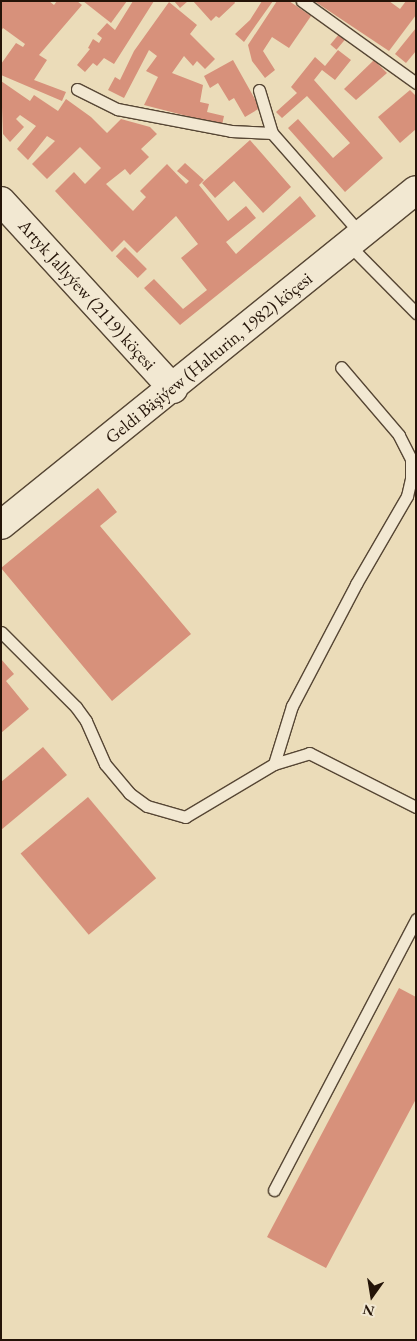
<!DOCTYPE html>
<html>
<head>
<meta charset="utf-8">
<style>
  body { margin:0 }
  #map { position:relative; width:417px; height:1341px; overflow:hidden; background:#ebdcb9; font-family:"EB Garamond",serif }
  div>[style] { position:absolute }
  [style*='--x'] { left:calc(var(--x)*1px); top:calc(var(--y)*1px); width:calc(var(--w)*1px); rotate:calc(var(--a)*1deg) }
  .building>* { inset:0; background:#d7917b; transform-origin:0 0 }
  .roads { filter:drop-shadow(1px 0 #564634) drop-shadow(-1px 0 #564634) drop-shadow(0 1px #564634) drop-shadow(0 -1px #564634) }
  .lane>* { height:11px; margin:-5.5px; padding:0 5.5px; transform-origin:5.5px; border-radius:5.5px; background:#f2e8d2 }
  .secondary>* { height:28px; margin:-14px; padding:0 14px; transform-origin:14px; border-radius:14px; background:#f2e8d2 }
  span { translate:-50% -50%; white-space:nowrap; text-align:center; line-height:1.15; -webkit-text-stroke:4px #f2e8d2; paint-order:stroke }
  .street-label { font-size:18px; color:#241408 }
  .frame { position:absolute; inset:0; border:2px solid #241408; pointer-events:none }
  .north { position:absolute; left:347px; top:1271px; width:50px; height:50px; -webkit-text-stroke:4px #f2e8d2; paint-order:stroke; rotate:193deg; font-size:14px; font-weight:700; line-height:20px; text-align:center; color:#241408 }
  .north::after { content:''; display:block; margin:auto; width:18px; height:22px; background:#241408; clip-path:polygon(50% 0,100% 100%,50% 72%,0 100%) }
</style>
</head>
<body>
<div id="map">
  <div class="building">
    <div style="clip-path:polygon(1px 1px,49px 1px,54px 5px,57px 1px,77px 1px,82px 5px,39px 55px,47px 60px,34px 80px,66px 92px,62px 101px,1px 75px,1px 64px,16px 43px,23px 47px,25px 44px,3px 28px,1px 31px)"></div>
    <div style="clip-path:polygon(83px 1px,127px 1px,111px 23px)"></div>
    <div style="clip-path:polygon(133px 1px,154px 1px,114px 64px,104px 58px,97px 66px,93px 63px,85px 72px,77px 65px,90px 49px,88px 48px,93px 39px,99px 43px,102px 38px,97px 34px,107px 23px,115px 30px)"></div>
    <div style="clip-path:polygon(174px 1px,188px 1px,180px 8px)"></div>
    <div style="clip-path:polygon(193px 1px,234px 1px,235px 3px,219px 18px,216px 16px,211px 21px)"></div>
    <div style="clip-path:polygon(262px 1px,273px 1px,244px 42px,235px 34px,250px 20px)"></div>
    <div style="clip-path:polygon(277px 1px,289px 1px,311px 16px,289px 48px,272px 37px,263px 51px,275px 70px,265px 78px,252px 61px,248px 45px)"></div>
    <div style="clip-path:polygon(314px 1px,389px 1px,400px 9px,406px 1px,416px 1px,416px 15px,389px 51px)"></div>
    <div style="clip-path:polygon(169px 2px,197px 25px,190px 34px,215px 59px,205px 69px,197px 61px,193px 66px,184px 56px,172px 73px,203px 85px,200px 102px,209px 104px,207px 112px,224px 116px,222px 125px,144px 105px,158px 77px,146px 71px,157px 56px,149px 50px,124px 98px,108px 90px,115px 77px,120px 80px,134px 51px)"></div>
    <div style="clip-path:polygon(416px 28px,416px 51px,406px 63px,395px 54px)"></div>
    <div style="left:340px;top:33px;width:8px;height:15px;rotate:40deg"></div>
    <div style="clip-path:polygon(338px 50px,351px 60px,335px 80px,322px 70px,314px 80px,383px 158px,345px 192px,288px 128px,298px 119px,333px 158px,350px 143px,307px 96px,282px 118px,276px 112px,297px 93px,291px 87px,315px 57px,325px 66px)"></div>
    <div style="clip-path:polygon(233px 60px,260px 108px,245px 117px,234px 98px,229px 101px,218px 83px,210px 88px,204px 76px)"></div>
    <div style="clip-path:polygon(374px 60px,387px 73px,356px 100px,344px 89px)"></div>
    <div style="clip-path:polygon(1px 81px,30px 101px,34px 95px,58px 111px,66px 99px,91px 117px,107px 133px,121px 119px,150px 127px,157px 134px,141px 149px,149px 157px,130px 175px,125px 169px,106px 184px,133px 211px,146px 197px,140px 191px,167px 164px,186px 184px,189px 181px,177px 171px,185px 163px,204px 180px,199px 185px,228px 221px,246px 206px,256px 218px,226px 242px,236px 254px,300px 196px,316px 216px,180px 325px,144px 288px,154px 279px,183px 309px,207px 290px,181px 258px,198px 244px,176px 216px,137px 253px,124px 240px,112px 252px,55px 191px,74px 172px,85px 184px,101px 168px,80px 147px,47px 179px,32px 164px,55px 141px,47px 136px,28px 160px,17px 149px,36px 126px,20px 115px,16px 119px,24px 127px,10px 142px,3px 134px)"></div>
    <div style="clip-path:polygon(410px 90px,416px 96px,416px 129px,400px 143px,378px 117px)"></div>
    <div style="clip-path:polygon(250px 140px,291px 187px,263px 213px,234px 181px,215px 198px,202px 183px)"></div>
    <div style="left:125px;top:247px;width:31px;height:13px;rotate:45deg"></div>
    <div style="clip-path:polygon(98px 488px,117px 512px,100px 526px,191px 634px,112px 701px,1px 568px)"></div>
    <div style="clip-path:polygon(1px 659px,14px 674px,6px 681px,29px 709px,1px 733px)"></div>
    <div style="clip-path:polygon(43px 747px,67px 775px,1px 830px,1px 782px)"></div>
    <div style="left:88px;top:797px;width:106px;height:88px;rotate:50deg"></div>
    <div style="clip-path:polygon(399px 988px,416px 997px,416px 1099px,326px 1268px,267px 1237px)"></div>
  </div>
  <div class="roads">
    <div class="lane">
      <div style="--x:302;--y:1;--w:140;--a:35.7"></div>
      <div style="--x:77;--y:89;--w:45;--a:26.6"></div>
      <div style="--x:117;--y:109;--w:116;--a:10.9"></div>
      <div style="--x:231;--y:131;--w:41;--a:2.8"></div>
      <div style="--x:272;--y:133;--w:135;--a:48.6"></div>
      <div style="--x:259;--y:90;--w:45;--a:73.2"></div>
      <div style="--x:348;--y:244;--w:97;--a:45.4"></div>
      <div style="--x:1;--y:632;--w:106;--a:45"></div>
      <div style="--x:76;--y:707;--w:17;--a:54"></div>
      <div style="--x:86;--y:721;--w:47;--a:66.2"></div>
      <div style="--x:105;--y:764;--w:38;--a:50"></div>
      <div style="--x:129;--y:793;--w:22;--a:36"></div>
      <div style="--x:147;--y:806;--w:40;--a:16"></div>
      <div style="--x:185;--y:817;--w:104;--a:-30.8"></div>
      <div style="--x:274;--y:764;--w:37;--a:-17"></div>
      <div style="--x:309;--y:753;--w:120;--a:26.8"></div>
      <div style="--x:274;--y:764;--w:61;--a:-72.8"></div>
      <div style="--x:292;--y:706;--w:138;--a:-62.3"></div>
      <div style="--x:356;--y:584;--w:102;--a:-59.9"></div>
      <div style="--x:407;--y:496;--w:18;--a:-77"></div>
      <div style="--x:411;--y:478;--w:19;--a:-90"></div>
      <div style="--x:411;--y:459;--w:27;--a:-117"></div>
      <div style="--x:399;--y:435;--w:89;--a:-130.5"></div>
      <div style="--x:274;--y:1190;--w:306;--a:-62.3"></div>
    </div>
    <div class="secondary">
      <div style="--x:1;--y:201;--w:255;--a:47.5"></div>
      <div style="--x:1;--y:525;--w:533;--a:-38.91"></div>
    </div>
  </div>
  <div class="street-label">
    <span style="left:87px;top:295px;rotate:48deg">Artyk Jallyýew (2119) köçesi</span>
    <span style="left:209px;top:358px;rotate:-39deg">Geldi Bäşiýew (Halturin, 1982) köçesi</span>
  </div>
  <div class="frame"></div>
  <div class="north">N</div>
</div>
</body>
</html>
